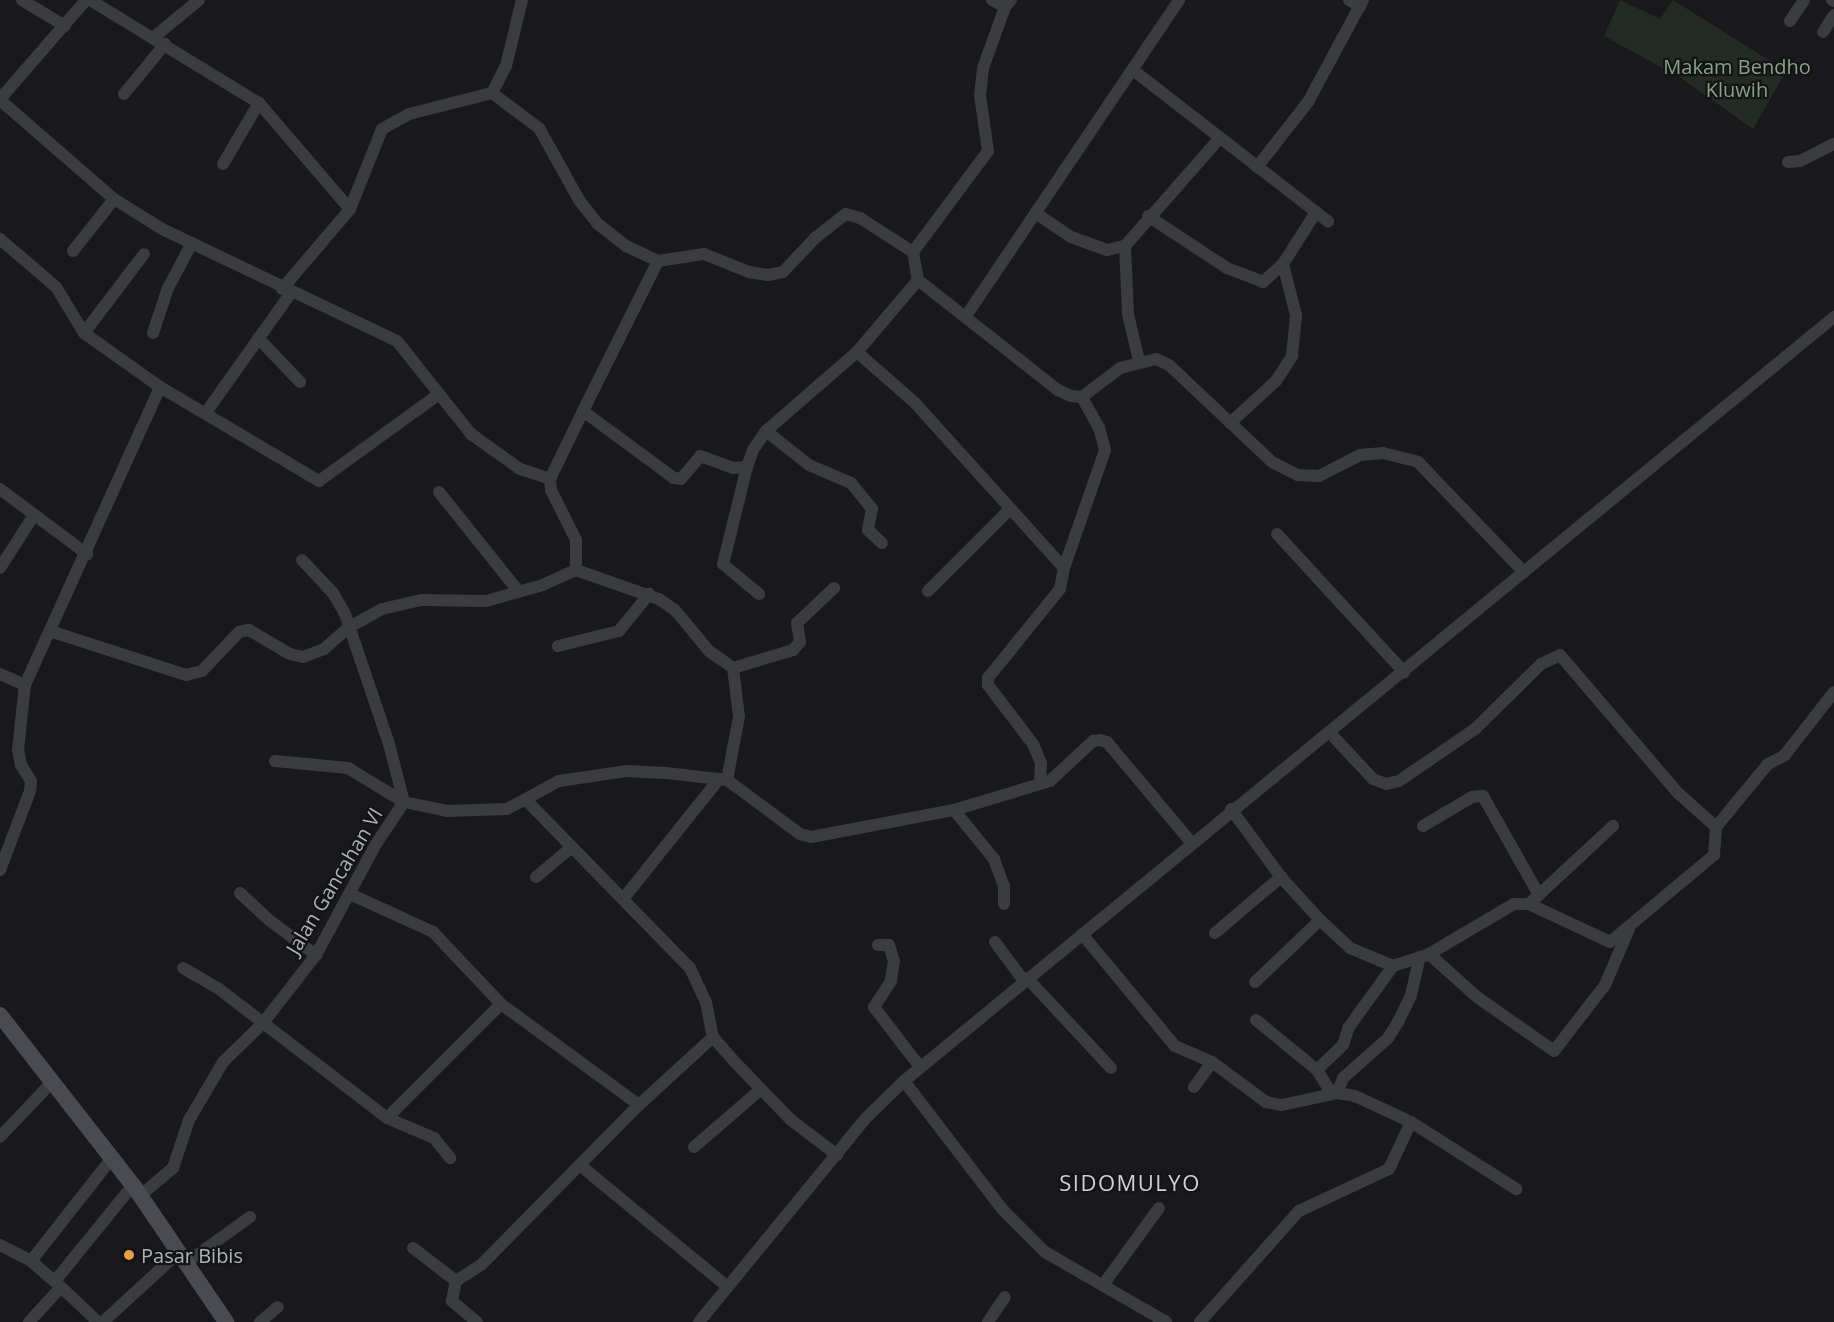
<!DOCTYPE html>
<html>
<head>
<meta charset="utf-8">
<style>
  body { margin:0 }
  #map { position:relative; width:1834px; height:1322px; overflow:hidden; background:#19191b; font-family:"Open Sans",sans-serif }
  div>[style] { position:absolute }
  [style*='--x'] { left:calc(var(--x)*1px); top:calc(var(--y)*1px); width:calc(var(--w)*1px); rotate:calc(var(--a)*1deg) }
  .green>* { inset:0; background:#232b24 }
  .street>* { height:12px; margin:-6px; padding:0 6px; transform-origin:6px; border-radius:6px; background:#3a3c40 }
  .secondary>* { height:16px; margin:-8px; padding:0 8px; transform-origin:8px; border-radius:8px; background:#494b50 }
  .dots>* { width:16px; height:16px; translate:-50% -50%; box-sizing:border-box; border:3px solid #141416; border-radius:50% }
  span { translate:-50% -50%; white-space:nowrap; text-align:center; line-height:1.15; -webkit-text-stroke:4.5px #141416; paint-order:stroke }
  .park-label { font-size:20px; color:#86a385 }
  .street-label { font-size:20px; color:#acb2ba }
  .poi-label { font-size:20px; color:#acb2ba }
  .left { translate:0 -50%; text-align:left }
  .quarter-label { font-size:22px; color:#cdd0d6; letter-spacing:1.5px }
</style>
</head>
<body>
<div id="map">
  <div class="green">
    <div style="clip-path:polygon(1620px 0,1660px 19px,1673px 0,1786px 71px,1753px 129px,1681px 78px,1604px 36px)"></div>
  </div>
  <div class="street">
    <div style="--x:22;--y:0;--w:50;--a:31.2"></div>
    <div style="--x:90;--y:0;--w:198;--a:31.4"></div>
    <div style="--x:259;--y:103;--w:140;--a:49.4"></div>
    <div style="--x:992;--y:0;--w:15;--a:28"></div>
    <div style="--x:1011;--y:0;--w:9;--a:131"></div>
    <div style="--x:1005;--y:7;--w:65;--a:109.8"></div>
    <div style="--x:983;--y:68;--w:27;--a:96"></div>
    <div style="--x:980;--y:95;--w:57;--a:81.9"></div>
    <div style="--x:988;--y:151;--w:126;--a:126.6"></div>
    <div style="--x:913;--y:252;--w:28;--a:80"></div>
    <div style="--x:918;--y:280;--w:178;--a:38.2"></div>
    <div style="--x:1058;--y:390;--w:14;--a:25"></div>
    <div style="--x:1071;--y:396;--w:11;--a:5"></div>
    <div style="--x:1082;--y:397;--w:48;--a:-37.3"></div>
    <div style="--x:1120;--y:368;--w:37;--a:-14"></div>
    <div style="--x:1156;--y:359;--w:14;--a:25"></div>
    <div style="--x:1169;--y:365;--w:141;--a:43.3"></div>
    <div style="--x:1272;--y:462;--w:29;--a:27"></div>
    <div style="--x:1298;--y:475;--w:21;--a:3"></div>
    <div style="--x:1319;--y:476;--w:46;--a:-27.1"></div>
    <div style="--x:1360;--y:455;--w:23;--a:-5"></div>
    <div style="--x:1383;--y:453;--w:36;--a:14"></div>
    <div style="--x:1418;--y:462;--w:153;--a:46.1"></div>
    <div style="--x:1349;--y:0;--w:13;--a:29"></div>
    <div style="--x:1832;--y:0;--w:2;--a:27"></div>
    <div style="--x:1790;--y:21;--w:25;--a:-56"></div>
    <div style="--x:1823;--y:32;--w:20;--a:-57"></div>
    <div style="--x:154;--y:37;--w:58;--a:-39.4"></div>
    <div style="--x:1133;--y:70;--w:247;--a:37.8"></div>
    <div style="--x:492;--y:93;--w:59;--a:36.7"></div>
    <div style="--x:539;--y:128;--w:82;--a:60.9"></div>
    <div style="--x:579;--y:200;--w:31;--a:52"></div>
    <div style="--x:598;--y:224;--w:36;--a:38"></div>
    <div style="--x:626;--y:246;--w:35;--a:25"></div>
    <div style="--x:658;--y:261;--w:47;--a:-8.7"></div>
    <div style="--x:704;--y:254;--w:48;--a:21.8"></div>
    <div style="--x:749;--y:272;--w:19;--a:9"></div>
    <div style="--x:768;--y:275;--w:15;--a:-11"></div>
    <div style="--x:783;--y:272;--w:47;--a:-46.7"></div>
    <div style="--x:815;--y:238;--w:39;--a:-38"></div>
    <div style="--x:846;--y:214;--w:15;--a:16"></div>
    <div style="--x:860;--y:218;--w:63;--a:32.7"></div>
    <div style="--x:124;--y:94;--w:65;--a:-50.6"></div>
    <div style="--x:0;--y:99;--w:131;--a:-49"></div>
    <div style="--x:0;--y:100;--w:151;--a:41"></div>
    <div style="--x:114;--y:199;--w:57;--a:32"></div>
    <div style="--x:162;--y:229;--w:260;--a:25.5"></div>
    <div style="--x:397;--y:341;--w:119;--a:51.5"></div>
    <div style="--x:471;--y:434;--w:60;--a:35.5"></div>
    <div style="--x:520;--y:469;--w:32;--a:18"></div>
    <div style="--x:550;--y:479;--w:11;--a:85"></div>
    <div style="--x:551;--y:490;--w:56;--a:63.4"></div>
    <div style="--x:576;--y:540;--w:30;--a:90"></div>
    <div style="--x:576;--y:570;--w:36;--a:156"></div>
    <div style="--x:543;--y:585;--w:59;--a:164.3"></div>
    <div style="--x:486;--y:601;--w:65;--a:-179.1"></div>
    <div style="--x:421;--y:600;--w:40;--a:167"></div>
    <div style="--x:382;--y:609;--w:39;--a:151"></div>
    <div style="--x:348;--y:628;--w:32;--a:139"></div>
    <div style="--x:324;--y:649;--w:22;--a:159"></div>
    <div style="--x:303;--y:657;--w:13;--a:-167"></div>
    <div style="--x:290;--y:654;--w:48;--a:-149.7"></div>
    <div style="--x:249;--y:630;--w:10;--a:169"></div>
    <div style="--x:239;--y:632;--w:54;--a:133.5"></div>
    <div style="--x:202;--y:671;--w:16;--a:166"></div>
    <div style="--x:186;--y:675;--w:143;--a:-162.1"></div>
    <div style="--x:1788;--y:162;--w:12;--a:-5"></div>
    <div style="--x:1800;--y:161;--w:38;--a:-27"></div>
    <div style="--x:223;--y:164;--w:71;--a:-59.5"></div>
    <div style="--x:1257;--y:167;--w:83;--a:-51.9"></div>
    <div style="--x:1308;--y:102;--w:116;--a:-61.7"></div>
    <div style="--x:1037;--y:214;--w:41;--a:34.1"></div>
    <div style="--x:1071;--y:237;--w:38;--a:20"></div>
    <div style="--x:1107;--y:250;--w:18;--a:-13"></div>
    <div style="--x:1148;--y:216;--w:95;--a:33.4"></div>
    <div style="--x:1227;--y:268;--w:39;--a:21"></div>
    <div style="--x:1263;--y:282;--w:27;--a:-42"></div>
    <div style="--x:1283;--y:264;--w:62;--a:-57.6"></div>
    <div style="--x:0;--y:239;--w:74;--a:40.6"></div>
    <div style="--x:56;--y:287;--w:54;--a:58.7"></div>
    <div style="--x:84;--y:333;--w:93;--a:35.4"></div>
    <div style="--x:160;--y:387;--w:185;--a:30.6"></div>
    <div style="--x:319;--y:481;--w:148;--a:-35.9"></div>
    <div style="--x:73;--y:251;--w:66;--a:-51.7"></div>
    <div style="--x:658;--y:261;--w:168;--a:116.6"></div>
    <div style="--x:583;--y:411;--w:113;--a:36.4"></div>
    <div style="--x:674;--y:478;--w:7;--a:8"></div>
    <div style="--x:681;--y:479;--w:30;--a:-50"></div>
    <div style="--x:700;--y:456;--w:35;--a:20"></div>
    <div style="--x:733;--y:468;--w:14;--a:-4"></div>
    <div style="--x:747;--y:467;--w:18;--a:-71"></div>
    <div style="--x:753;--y:450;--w:23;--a:-56"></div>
    <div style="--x:766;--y:431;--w:121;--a:-41"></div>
    <div style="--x:857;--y:352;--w:94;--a:-49.7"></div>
    <div style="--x:282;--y:289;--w:105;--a:-49.6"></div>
    <div style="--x:350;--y:209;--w:86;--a:-68.2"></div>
    <div style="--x:382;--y:129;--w:31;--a:-29"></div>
    <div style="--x:409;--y:114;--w:86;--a:-14.2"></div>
    <div style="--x:492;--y:93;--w:30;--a:-63"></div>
    <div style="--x:506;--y:66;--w:68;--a:-76.4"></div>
    <div style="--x:966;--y:316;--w:381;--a:-56"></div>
    <div style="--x:84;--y:333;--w:99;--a:-52.8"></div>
    <div style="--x:153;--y:333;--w:47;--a:-71.6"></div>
    <div style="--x:168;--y:288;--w:51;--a:-61.9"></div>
    <div style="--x:258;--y:338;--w:61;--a:46.3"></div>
    <div style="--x:857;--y:352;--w:77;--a:41.3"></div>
    <div style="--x:915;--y:403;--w:222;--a:47.9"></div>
    <div style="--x:1064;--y:568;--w:21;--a:101"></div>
    <div style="--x:1060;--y:589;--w:114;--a:129"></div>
    <div style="--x:988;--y:678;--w:7;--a:90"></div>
    <div style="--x:988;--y:685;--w:74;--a:52.7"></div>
    <div style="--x:1033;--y:744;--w:21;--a:67"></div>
    <div style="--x:1041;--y:763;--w:20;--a:93"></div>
    <div style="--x:1139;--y:361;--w:48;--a:-103.2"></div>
    <div style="--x:1128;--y:314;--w:68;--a:-92.5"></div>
    <div style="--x:1125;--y:246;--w:144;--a:-48.7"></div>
    <div style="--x:207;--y:411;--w:145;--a:-54.6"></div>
    <div style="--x:1230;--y:423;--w:62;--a:-42.4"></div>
    <div style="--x:1276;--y:381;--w:30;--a:-57"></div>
    <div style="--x:1292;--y:356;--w:41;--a:-84.4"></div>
    <div style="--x:1296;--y:315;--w:53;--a:-104.3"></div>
    <div style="--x:766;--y:431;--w:55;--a:38.3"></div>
    <div style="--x:809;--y:465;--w:46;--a:23.2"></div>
    <div style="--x:851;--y:483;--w:33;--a:51"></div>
    <div style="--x:872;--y:509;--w:21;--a:101"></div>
    <div style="--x:868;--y:530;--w:19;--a:43"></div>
    <div style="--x:747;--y:467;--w:100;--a:103.9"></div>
    <div style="--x:723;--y:564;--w:47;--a:39.8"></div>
    <div style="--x:550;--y:479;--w:76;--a:-64.1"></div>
    <div style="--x:0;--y:489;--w:109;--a:36.8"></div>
    <div style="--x:439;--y:492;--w:128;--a:51.3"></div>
    <div style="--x:1277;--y:534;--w:188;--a:47.4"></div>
    <div style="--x:302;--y:560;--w:45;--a:46.8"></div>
    <div style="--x:333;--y:593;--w:24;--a:60"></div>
    <div style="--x:345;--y:614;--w:137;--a:71.3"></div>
    <div style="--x:389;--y:744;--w:60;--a:75.5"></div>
    <div style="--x:0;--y:568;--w:63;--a:-57.3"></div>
    <div style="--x:1064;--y:568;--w:125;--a:-70.8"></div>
    <div style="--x:1105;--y:450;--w:23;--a:-105"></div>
    <div style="--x:1099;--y:428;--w:35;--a:-119"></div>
    <div style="--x:576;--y:570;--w:88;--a:19.3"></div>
    <div style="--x:659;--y:599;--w:19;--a:35"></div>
    <div style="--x:675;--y:610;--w:53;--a:50.3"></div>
    <div style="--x:709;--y:651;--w:29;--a:35"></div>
    <div style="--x:733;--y:668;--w:49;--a:83"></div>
    <div style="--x:739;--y:717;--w:64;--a:100.8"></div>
    <div style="--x:928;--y:591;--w:115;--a:-45"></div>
    <div style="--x:558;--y:646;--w:63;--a:-13.8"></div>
    <div style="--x:619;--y:631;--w:48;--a:-51"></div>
    <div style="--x:733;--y:668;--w:63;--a:-16.7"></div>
    <div style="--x:793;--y:650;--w:11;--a:-49"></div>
    <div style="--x:800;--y:642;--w:19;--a:-99"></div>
    <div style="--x:797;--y:623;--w:51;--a:-43.4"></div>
    <div style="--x:0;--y:674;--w:27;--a:24"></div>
    <div style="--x:1330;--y:733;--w:63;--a:46.9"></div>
    <div style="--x:1373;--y:779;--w:14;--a:21"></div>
    <div style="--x:1386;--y:784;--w:13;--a:-13"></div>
    <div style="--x:1399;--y:781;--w:92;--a:-34.4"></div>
    <div style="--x:1475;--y:729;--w:93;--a:-44.6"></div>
    <div style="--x:1541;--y:664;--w:21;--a:-25"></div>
    <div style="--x:1560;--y:655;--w:182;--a:49.5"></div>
    <div style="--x:1678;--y:793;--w:51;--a:41.8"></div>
    <div style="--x:275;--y:761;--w:73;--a:5.5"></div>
    <div style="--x:348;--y:768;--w:66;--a:31.3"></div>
    <div style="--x:527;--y:801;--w:233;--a:45.7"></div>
    <div style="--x:690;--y:968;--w:38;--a:65"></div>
    <div style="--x:706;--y:1002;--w:36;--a:79"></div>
    <div style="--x:713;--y:1037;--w:29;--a:49"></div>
    <div style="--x:732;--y:1059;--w:85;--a:46"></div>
    <div style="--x:791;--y:1120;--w:58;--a:37.3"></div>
    <div style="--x:1231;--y:809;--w:84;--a:53.7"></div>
    <div style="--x:1281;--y:877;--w:58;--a:47.8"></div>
    <div style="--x:1320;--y:920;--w:41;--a:43"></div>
    <div style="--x:1350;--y:948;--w:47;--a:22.7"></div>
    <div style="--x:1393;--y:966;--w:38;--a:-18"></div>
    <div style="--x:1429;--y:954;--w:99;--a:-30.5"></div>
    <div style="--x:1514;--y:904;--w:15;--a:0"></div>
    <div style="--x:1529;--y:904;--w:115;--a:-42.9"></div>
    <div style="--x:954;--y:810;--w:63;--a:50.8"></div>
    <div style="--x:994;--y:859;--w:29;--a:70"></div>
    <div style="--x:1004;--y:886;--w:18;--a:90"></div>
    <div style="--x:1423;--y:826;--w:57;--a:-30.6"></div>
    <div style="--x:1472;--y:797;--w:11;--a:-5"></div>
    <div style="--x:1483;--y:796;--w:114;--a:60.5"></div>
    <div style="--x:1716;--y:827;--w:82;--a:-50.5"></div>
    <div style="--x:1768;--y:764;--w:18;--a:-27"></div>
    <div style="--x:1784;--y:756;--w:81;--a:-52"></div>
    <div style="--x:0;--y:870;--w:85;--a:-69.2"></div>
    <div style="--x:30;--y:791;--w:10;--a:-84"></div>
    <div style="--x:31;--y:781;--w:19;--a:-122"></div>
    <div style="--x:21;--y:765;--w:15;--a:-101"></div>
    <div style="--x:18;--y:750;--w:65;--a:-83.9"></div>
    <div style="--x:25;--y:685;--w:327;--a:-65.6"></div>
    <div style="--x:536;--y:877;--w:47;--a:-39.8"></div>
    <div style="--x:240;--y:893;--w:40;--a:43"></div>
    <div style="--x:269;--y:920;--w:59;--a:36.7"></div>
    <div style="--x:350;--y:894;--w:91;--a:24.6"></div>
    <div style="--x:433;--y:932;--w:99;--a:46.6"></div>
    <div style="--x:501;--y:1004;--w:171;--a:36.2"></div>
    <div style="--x:623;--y:899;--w:154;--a:-51.3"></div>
    <div style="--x:1529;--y:904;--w:89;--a:25.1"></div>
    <div style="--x:1610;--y:942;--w:136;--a:-39.9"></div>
    <div style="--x:1714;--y:855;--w:28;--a:-86"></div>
    <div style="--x:1215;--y:933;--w:87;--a:-40.3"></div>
    <div style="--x:1082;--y:934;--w:146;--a:50.3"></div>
    <div style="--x:1175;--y:1046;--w:40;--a:23.4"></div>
    <div style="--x:1212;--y:1062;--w:67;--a:36.5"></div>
    <div style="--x:1266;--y:1102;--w:16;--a:11"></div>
    <div style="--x:1282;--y:1105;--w:56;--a:-12.3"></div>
    <div style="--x:1337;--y:1093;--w:18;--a:9"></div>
    <div style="--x:1355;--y:1096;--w:62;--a:24.9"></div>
    <div style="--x:1411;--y:1122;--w:125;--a:32.5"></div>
    <div style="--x:995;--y:942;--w:47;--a:53.6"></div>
    <div style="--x:878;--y:945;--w:11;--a:0"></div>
    <div style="--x:889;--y:945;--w:17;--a:73"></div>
    <div style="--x:894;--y:961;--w:20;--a:99"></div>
    <div style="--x:891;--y:981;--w:31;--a:123"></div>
    <div style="--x:874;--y:1007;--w:76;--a:52.5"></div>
    <div style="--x:1429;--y:954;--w:64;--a:41.9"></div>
    <div style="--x:1477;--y:997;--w:94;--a:35"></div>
    <div style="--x:1554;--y:1051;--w:83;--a:-52.3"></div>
    <div style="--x:1605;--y:985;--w:61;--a:-66.8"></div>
    <div style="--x:183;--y:968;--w:42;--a:30.3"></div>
    <div style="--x:219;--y:989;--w:212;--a:37.5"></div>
    <div style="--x:387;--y:1118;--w:51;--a:23.1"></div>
    <div style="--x:434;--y:1138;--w:26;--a:51"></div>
    <div style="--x:1027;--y:978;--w:123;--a:47"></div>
    <div style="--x:1255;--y:982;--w:90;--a:-43.6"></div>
    <div style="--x:1256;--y:1020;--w:79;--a:39.3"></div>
    <div style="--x:1317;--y:1070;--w:28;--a:58"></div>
    <div style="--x:1317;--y:1070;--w:36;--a:-44"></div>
    <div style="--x:1343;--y:1045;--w:19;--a:-72"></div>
    <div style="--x:1349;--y:1027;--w:75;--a:-54.2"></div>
    <div style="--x:904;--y:1081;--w:163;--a:52.5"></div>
    <div style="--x:1003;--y:1210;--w:59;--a:45"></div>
    <div style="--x:1045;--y:1252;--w:140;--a:30"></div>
    <div style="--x:1194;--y:1087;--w:31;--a:-54"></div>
    <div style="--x:1337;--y:1093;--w:16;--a:-68"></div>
    <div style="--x:1343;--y:1078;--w:60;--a:-41.6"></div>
    <div style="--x:1388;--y:1038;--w:19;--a:-58"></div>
    <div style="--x:1398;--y:1022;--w:30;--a:-64"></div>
    <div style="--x:1411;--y:995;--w:39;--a:-77"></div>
    <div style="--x:387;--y:1118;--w:161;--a:-45"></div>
    <div style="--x:0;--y:1137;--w:77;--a:-46.6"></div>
    <div style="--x:694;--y:1147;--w:87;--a:-40.8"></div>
    <div style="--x:581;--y:1166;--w:190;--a:39.5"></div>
    <div style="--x:141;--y:1195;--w:42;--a:-40.2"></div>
    <div style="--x:173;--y:1168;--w:51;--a:-71.6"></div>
    <div style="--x:189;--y:1120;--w:67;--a:-59.6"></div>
    <div style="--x:223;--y:1062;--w:56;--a:-44.3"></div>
    <div style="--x:263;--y:1023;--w:86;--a:-52.1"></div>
    <div style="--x:316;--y:955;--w:126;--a:-61.6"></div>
    <div style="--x:376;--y:844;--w:50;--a:-56.3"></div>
    <div style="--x:404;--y:802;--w:44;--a:11.8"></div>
    <div style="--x:447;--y:811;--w:60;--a:-1.9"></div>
    <div style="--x:507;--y:809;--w:59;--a:-28.3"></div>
    <div style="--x:559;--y:781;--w:69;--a:-8.4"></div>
    <div style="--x:627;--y:771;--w:39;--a:3"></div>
    <div style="--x:666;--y:773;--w:61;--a:6.5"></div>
    <div style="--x:727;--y:780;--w:91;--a:36.5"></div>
    <div style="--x:800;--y:834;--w:11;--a:15"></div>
    <div style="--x:811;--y:837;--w:146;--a:-10.7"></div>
    <div style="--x:954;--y:810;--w:100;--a:-16.8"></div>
    <div style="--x:1050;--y:781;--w:59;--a:-42.9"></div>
    <div style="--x:1093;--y:741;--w:7;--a:-8"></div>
    <div style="--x:1100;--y:740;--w:7;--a:16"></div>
    <div style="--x:1107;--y:742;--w:131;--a:50"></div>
    <div style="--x:0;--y:1245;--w:35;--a:27"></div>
    <div style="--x:31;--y:1261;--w:38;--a:41"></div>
    <div style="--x:413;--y:1248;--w:54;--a:37.5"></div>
    <div style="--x:31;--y:1261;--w:131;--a:-51.8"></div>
    <div style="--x:186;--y:1263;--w:79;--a:-35.7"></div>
    <div style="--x:55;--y:1281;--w:124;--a:-50.9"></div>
    <div style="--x:1103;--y:1285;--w:95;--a:-54"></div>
    <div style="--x:29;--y:1322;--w:47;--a:-47.6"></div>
    <div style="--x:61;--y:1287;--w:51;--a:43.4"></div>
    <div style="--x:103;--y:1322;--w:103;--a:-42.6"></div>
    <div style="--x:260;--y:1322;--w:23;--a:-40"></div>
    <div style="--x:477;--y:1322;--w:33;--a:-140"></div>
    <div style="--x:452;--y:1301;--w:20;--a:-79"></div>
    <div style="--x:456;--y:1281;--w:30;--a:-33"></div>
    <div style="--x:481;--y:1265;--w:225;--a:-45.4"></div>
    <div style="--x:639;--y:1105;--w:100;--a:-42.6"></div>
    <div style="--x:699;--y:1322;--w:262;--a:-50.7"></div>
    <div style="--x:865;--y:1119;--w:54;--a:-44.3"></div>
    <div style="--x:904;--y:1081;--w:1204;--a:-39.4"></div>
    <div style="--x:988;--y:1322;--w:30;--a:-56"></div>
    <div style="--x:1200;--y:1322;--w:149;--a:-48.3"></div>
    <div style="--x:1299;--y:1211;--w:99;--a:-25"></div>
    <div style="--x:1389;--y:1169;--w:52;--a:-64.9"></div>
  </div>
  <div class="secondary">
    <div style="--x:0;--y:1015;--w:216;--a:52"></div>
    <div style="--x:133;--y:1185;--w:166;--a:55.8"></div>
  </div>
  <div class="dots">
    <div style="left:129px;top:1255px;background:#e6a046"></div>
  </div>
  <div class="park-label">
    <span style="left:1737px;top:78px">Makam Bendho<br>Kluwih</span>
  </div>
  <div class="street-label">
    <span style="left:334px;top:881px;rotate:-59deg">Jalan Gancahan VI</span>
  </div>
  <div class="poi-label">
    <span class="left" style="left:141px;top:1255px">Pasar Bibis</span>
  </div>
  <div class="quarter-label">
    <span style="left:1130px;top:1183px">SIDOMULYO</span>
  </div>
</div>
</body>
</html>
